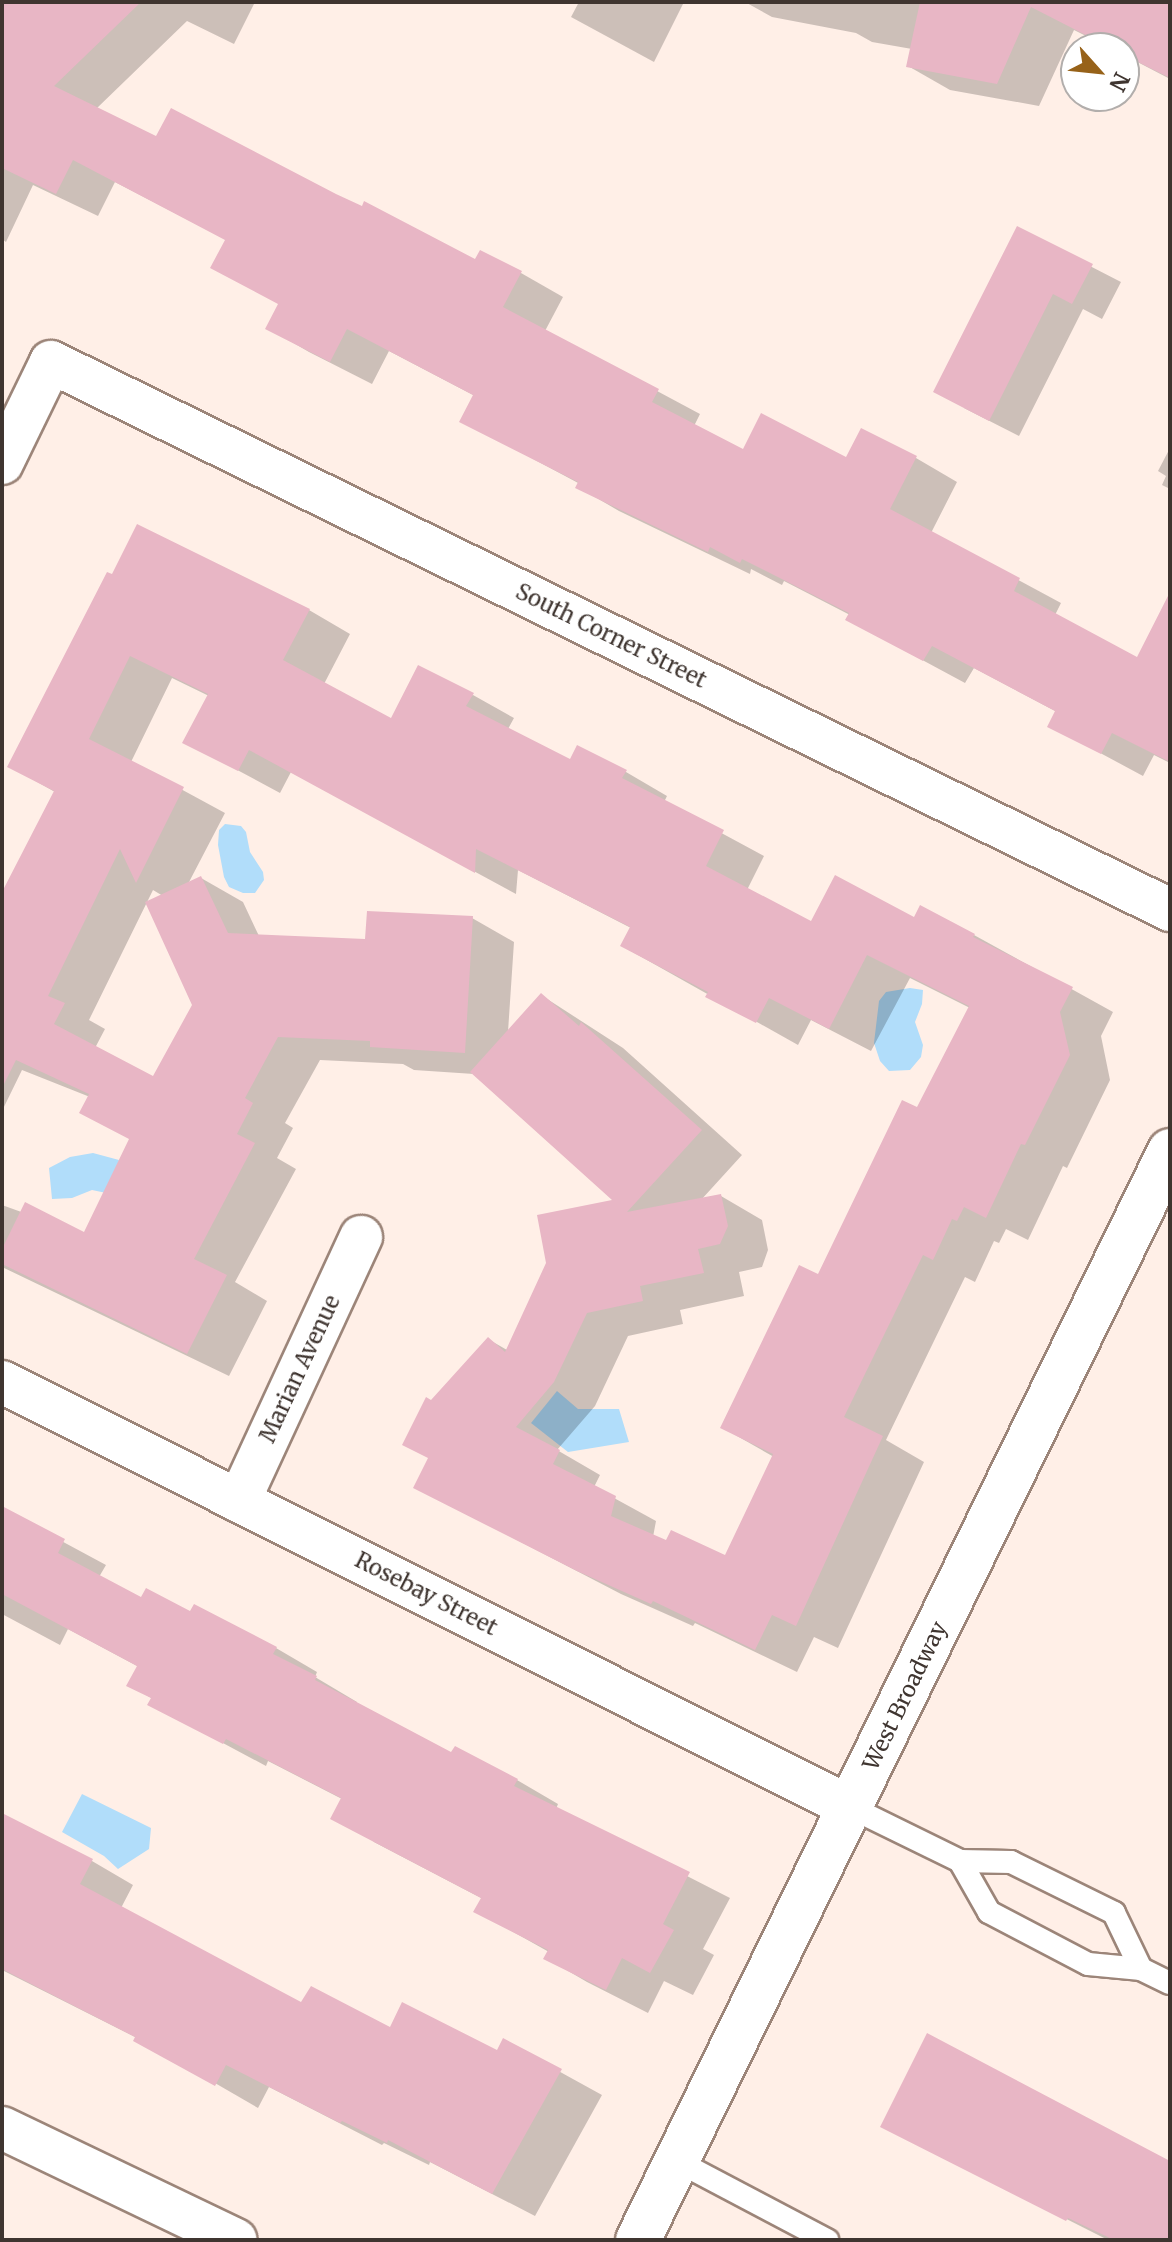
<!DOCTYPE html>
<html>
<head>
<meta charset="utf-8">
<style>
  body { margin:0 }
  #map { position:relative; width:1172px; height:2242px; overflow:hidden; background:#ffefe7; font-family:Merriweather,serif }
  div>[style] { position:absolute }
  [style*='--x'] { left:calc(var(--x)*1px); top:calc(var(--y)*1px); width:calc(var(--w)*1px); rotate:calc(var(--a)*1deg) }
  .water>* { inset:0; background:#b1ddfa }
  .shadow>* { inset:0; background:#0003 }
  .building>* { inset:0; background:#e8b6c5 }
  .roads { filter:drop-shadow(2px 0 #9c8579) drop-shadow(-2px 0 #9c8579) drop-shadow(0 2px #9c8579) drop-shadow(0 -2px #9c8579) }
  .lane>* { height:22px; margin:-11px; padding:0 11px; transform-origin:11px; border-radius:11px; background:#fff }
  .street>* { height:42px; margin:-21px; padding:0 21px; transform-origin:21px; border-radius:21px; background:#fff }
  .secondary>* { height:44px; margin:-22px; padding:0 22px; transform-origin:22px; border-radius:22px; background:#fff }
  span { translate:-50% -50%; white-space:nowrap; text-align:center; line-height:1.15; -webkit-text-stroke:8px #fff; paint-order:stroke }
  .street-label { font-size:22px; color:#3f3530 }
  .frame { position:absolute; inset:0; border:4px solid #3f3530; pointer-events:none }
  .north { position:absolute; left:1060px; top:32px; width:80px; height:80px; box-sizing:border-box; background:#fff; border:2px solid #b2aeac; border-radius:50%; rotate:117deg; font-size:22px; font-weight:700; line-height:32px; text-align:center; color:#3f3530 }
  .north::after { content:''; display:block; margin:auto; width:28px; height:36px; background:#976219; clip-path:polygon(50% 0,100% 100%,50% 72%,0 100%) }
</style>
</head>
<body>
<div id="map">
  <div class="water">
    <div style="clip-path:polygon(225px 824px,241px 826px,246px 832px,250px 852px,263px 872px,264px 880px,255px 893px,243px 893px,229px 887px,224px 877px,218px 845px,219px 830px)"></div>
    <div style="clip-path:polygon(910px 988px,923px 990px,922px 1004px,915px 1022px,923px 1045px,921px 1057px,910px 1070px,889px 1071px,880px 1061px,874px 1043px,879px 1001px,886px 992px)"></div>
    <div style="clip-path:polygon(93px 1153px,119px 1160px,111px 1194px,92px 1190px,72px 1198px,52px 1199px,49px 1168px,70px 1157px)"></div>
    <div style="clip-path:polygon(557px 1391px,578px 1409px,619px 1409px,629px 1442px,568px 1452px,531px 1423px)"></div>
    <div style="clip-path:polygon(82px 1794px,151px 1828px,149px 1849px,118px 1869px,104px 1856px,62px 1832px)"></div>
  </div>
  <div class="shadow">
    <div style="clip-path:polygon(2px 2px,255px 2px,234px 44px,187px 21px,96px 109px,157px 139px,335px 196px,476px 261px,481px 252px,521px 273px,563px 297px,545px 331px,700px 414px,694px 426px,744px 451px,847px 459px,916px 458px,957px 482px,931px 533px,1061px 603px,1055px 615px,1138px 659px,1170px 596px,1170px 763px,1154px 755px,1143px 776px,1050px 726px,1057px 712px,974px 668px,965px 683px,848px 620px,850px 615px,784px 581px,782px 585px,751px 569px,750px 574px,619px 511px,578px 487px,580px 484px,462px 421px,475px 396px,389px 351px,372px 384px,309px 352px,268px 328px,280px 305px,227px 240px,115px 182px,98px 216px,33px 185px,6px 242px,2px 239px)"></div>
    <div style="clip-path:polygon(579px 2px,684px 2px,654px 62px,571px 17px)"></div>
    <div style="clip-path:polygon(745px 2px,1170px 2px,1170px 79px,1124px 55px,1124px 48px,1110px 48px,1074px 30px,1039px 106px,950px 90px,908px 66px,912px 49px,872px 42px,856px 33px,772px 17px)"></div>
    <div style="clip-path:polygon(1018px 229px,1121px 282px,1102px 319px,1083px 309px,1019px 436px,964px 408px)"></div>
    <div style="clip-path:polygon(1170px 448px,1170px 489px,1162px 485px,1166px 476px,1158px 471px)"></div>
    <div style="clip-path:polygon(evenodd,108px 574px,309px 610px,350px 634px,324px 684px,392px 720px,473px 695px,514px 718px,508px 729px,571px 761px,626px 772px,667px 796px,664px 802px,764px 856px,747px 890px,812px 924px,915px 919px,974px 935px,1113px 1012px,1101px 1036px,1110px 1080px,1067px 1168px,1063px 1166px,1028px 1240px,1006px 1229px,999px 1243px,994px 1241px,975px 1282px,965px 1277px,886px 1440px,924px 1462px,838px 1648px,814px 1637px,797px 1672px,695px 1623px,693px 1626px,621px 1594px,415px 1487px,430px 1459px,432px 1402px,488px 1339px,507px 1350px,616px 1202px,474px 1074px,414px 1070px,403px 1064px,320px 1060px,285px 1123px,293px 1128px,277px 1158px,296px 1169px,235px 1282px,267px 1301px,229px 1376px,2px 1267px,2px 1205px,85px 1235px,131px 1140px,90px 1097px,22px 1070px,2px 1111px,2px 894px,55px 792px,9px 766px,108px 574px,172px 678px,209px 696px,185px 742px,280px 793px,291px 772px,516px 894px,518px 870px,631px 928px,622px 946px,798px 1045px,811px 1020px,871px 1051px,910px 978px,970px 1008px,918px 1110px,819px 1277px,723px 1428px,774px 1457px,726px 1558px,653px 1537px,656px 1521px,594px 1487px,600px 1475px,557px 1450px,595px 1406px,628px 1336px,683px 1324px,680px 1310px,744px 1296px,739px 1272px,762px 1267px,768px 1250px,762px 1220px,721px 1196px,701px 1200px,742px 1155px,623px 1048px,541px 995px,508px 1032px,514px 942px,472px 918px,367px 941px,259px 936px,243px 902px,201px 878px,188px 884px,225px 813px,131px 762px,172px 678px,108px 574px,153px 890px,163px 896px,194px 1005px,154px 1079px,95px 1048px,105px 1029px,89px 1020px,153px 890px)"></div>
    <div style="clip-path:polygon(2px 1509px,106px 1565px,99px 1577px,142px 1600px,191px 1614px,276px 1648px,317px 1672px,315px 1677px,357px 1702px,356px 1704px,452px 1755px,517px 1780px,558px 1804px,556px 1809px,730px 1898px,703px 1949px,714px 1955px,693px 1995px,664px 1981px,648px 2013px,587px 1982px,546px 1958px,549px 1952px,476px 1911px,483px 1899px,374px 1842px,342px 1799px,268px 1761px,266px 1766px,150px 1704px,153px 1699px,129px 1685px,139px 1667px,68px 1629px,60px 1645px,2px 1614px)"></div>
    <div style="clip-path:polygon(2px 1840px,92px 1861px,133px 1885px,121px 1908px,301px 2005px,390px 2029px,497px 2053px,504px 2041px,602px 2095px,535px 2216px,430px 2162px,429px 2165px,384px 2143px,382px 2145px,269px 2087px,258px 2108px,137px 2038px,2px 1970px)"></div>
    <div style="clip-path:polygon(928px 2036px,1170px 2163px,1170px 2240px,1108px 2240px,882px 2126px)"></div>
  </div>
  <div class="building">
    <div style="clip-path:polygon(2px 2px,141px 2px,54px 86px,156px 136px,171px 108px,336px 194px,362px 206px,364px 201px,475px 259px,480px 250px,522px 271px,503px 307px,659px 389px,652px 402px,743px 449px,761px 413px,846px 457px,861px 428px,917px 456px,890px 509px,1020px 578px,1014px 591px,1137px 657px,1170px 592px,1170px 762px,1112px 733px,1101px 754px,1047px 727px,1055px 711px,932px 646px,923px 661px,845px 620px,849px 613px,742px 559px,740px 563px,710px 547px,708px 552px,575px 488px,578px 482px,459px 422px,473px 395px,347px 329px,330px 362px,265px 329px,278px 304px,210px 268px,225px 240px,73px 160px,56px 194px,2px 168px)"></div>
    <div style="clip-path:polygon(920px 2px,1170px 2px,1170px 78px,1124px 55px,1124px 48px,1111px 48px,1031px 7px,997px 84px,906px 67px)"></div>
    <div style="clip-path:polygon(1017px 226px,1093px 264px,1072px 304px,1053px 294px,989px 421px,933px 392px)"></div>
    <div style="clip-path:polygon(137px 524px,310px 609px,283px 660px,391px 718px,418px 665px,474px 693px,466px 706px,570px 759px,577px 745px,627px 770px,622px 778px,724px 830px,706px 866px,811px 921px,835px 875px,914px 917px,920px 905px,975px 934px,973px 937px,1073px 987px,1060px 1012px,1070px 1055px,1025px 1145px,1021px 1144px,986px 1218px,964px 1207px,957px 1221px,952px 1219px,933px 1260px,923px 1255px,844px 1417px,883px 1436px,796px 1626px,772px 1615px,755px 1650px,653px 1601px,651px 1604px,577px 1571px,413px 1488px,428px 1458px,402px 1445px,426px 1397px,431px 1400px,488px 1337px,505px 1352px,546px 1263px,537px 1215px,612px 1200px,470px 1072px,541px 993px,579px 1026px,581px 1022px,702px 1130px,627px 1212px,721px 1194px,728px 1226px,720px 1244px,698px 1249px,704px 1273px,640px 1286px,643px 1301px,587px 1313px,554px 1382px,516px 1427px,560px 1450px,553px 1464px,616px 1496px,611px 1516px,666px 1540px,671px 1530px,725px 1555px,773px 1454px,720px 1428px,799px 1265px,818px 1274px,902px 1100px,917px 1107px,969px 1006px,867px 955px,829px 1029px,769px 998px,756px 1023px,705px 997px,708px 992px,620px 946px,630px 927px,476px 849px,475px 873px,249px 750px,238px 771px,182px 743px,208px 694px,130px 656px,89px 739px,184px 787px,136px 883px,120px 849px,48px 996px,65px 1003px,54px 1024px,153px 1076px,192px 1005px,145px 902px,201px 876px,228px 933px,365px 939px,367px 911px,473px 916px,465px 1053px,370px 1047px,370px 1041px,278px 1037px,245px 1098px,253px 1103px,237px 1134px,255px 1143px,194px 1259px,227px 1275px,187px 1354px,2px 1264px,2px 1249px,25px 1202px,84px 1232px,129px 1139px,79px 1113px,89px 1094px,16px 1060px,2px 1088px,2px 892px,54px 791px,7px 767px,107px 572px,112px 574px)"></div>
    <div style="clip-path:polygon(2px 1506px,65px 1539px,58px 1553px,141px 1597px,146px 1588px,190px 1611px,194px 1604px,277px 1647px,273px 1654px,317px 1676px,315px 1680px,451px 1752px,455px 1746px,518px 1779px,514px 1786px,690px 1872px,663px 1924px,674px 1930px,650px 1973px,622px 1958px,606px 1990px,543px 1959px,548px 1950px,473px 1912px,481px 1898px,330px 1819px,341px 1798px,226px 1739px,223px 1744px,147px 1705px,151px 1698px,126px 1686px,137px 1666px,2px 1594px)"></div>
    <div style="clip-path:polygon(2px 1813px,93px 1859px,80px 1884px,301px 2002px,311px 1986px,390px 2027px,402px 2002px,497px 2050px,503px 2038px,562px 2069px,492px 2194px,388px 2140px,387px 2143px,342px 2121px,340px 2123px,226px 2065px,215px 2086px,133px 2041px,135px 2037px,2px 1969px)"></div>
    <div style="clip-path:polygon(927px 2033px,1170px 2161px,1170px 2240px,1114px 2240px,1068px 2218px,1066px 2221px,880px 2127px)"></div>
  </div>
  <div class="roads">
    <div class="lane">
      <div style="--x:850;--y:1807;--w:123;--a:26.1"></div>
      <div style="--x:960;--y:1861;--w:51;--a:1.1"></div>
      <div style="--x:1011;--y:1862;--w:115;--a:26.3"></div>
      <div style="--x:1114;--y:1913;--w:62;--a:64.3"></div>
      <div style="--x:1141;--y:1969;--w:53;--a:-174.6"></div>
      <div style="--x:1088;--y:1964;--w:112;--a:-152.3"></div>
      <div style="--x:989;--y:1912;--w:59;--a:-119.6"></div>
      <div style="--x:1141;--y:1969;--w:32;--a:26"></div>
      <div style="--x:677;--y:2161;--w:170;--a:27.8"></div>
    </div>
    <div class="street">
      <div style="--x:2;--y:463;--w:112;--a:-64.1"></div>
      <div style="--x:51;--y:362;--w:1246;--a:26.09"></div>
      <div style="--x:2;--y:1382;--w:949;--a:26.62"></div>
      <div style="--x:239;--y:1501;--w:291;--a:-65.2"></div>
      <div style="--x:2;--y:2128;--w:259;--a:25.6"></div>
    </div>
    <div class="secondary">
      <div style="--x:638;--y:2240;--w:1212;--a:-63.96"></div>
    </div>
  </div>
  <div class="street-label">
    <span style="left:611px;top:636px;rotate:26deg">South Corner Street</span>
    <span style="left:300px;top:1369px;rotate:-65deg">Marian Avenue</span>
    <span style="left:426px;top:1594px;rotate:27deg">Rosebay Street</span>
    <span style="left:905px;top:1696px;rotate:-64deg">West Broadway</span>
  </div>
  <div class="frame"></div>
  <div class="north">N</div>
</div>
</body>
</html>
